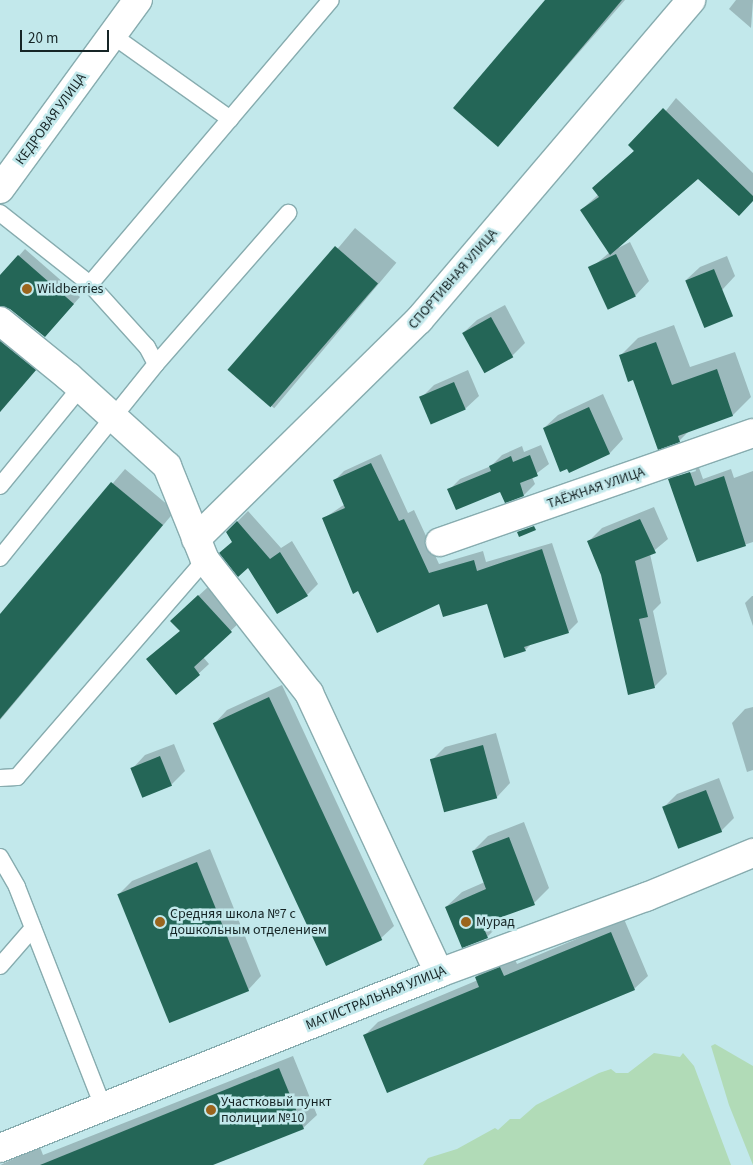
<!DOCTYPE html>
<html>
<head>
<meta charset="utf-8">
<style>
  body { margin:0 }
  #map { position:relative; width:753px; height:1165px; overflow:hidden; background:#c2e8eb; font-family:"Source Sans 3",sans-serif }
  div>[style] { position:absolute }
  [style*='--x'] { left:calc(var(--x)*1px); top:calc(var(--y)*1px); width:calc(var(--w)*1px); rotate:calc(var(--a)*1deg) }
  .green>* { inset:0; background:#b1dbb7 }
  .shadow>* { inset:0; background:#0003; transform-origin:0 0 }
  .building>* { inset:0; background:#246657; transform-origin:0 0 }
  .roads { filter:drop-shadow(1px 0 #87acaf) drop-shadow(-1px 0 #87acaf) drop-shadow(0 1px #87acaf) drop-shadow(0 -1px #87acaf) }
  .service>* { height:16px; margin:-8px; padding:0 8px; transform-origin:8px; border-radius:8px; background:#fff }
  .minor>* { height:28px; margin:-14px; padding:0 14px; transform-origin:14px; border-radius:14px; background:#fff }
  .dots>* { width:14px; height:14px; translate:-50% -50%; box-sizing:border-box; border:2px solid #c2e8eb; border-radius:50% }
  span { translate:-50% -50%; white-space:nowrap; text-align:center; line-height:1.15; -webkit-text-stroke:5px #c2e8eb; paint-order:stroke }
  .street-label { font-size:14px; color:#162526 }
  .poi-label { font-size:14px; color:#162526 }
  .left { translate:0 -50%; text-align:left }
  .scale { position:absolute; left:20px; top:30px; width:89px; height:22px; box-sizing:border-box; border:2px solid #162526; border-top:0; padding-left:6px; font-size:15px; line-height:18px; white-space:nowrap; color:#162526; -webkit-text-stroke:4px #c2e8eb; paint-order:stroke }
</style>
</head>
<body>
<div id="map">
  <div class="green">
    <div style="clip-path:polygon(715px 1044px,753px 1066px,753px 1165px,729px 1105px,711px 1046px)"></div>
    <div style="clip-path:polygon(654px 1053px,680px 1057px,683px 1053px,694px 1066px,731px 1165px,423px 1165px,428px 1158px,457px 1149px,495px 1128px,498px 1130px,510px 1119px,520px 1119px,536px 1105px,599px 1073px,611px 1069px,616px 1073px,628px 1073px)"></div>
  </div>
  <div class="shadow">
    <div style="clip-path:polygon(547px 0,625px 0,498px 145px)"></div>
    <div style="clip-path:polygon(736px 0,753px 0,751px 28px,729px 9px)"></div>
    <div style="clip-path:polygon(676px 98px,753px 173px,753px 200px,698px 177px,618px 248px,630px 242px,649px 281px,636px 295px,610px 308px,590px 269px,610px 252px,581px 210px,599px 194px,594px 188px,635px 150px)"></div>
    <div style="left:355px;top:228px;width:54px;height:190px;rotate:40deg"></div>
    <div style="clip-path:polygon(25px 249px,80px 297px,51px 329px,0 290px,0 277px)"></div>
    <div style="clip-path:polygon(727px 256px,735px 276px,722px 290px,686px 280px,700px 267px)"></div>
    <div style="clip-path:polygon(505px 305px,525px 343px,512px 356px,463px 333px,477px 320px)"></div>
    <div style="clip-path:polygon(0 321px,49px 355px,0 412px)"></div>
    <div style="clip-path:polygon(674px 325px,690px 367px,735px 352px,751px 397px,733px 415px,690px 430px,679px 441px,620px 356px,638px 338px)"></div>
    <div style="clip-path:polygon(468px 370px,479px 396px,465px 409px,421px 398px,434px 385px)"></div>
    <div style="clip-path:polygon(603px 394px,623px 439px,610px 453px,569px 471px,544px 428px,558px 415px)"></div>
    <div style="clip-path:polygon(541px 445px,549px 464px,532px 477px,535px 484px,524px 495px,501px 490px,449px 490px,460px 479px,491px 466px,502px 455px,522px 446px,524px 452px)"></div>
    <div style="clip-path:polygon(381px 454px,408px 513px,414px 510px,439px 564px,483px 551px,486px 562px,552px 543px,578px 622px,568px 632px,531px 644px,525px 650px,488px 603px,440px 602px,323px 519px,345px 504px,334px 481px,344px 471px)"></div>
    <div style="clip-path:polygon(evenodd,698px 465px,703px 479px,731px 469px,734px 478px,753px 471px,753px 542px,698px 560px,670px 479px,678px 472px,698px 465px,695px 468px,696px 471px,677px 477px,677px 475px,695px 468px)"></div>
    <div style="clip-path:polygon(125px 469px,175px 511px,0 720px,0 616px)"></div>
    <div style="clip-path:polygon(654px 507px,668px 539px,650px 554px,661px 603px,653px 611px,667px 674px,654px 687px,589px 541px,602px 528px)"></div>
    <div style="clip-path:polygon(248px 511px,281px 548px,292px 541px,318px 584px,307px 595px,233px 541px,227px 532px)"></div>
    <div style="clip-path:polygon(208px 587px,241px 621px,203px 657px,209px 664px,181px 690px,147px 659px,181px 630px,182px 611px)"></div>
    <div style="clip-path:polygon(752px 596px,753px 596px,753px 626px,745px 603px)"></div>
    <div style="clip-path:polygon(282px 685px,394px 926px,380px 939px,214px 724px,227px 710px)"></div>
    <div style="clip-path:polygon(753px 707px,753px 770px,747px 772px,732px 723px,745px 709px)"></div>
    <div style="clip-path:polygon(496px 733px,510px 783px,497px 797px,446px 811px,432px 760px,445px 747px)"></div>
    <div style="clip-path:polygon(174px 744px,185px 771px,171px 785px,132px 769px,145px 755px)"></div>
    <div style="clip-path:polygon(719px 778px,734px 818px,721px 831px,664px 807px,677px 794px)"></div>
    <div style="clip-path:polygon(524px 822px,549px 888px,534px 903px,500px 917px,502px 922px,487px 937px,446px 907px,462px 892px,485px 882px,473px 851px,488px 836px)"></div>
    <div style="clip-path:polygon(210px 849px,261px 976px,248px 990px,119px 894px,132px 881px)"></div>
    <div style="clip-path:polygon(624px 919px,648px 976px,634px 989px,365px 1035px,378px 1022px,478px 980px,476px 977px,490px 963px,513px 955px,517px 964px)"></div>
    <div style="clip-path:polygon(293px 1056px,317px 1115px,303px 1128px,210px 1165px,0 1165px,40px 1147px,43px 1155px)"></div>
  </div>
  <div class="building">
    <div style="clip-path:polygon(545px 0,622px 0,498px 147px,453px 108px)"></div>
    <div style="clip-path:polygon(663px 108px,753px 196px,753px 201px,739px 216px,698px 179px,610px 255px,580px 210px,599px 197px,592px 188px,634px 151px,628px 145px)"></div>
    <div style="left:335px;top:246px;width:57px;height:164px;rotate:41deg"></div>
    <div style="left:616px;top:254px;width:47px;height:31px;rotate:65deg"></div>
    <div style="clip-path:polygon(18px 255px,74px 304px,45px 337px,10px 309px,0 306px,0 275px)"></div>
    <div style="left:714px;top:269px;width:51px;height:31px;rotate:68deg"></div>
    <div style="left:491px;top:317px;width:46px;height:33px;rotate:61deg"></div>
    <div style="clip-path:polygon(0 341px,36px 370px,0 412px)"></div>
    <div style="clip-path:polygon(656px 342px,672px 385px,717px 369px,733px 416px,678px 436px,680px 442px,658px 450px,633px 380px,628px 382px,619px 355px)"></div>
    <div style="left:454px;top:382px;width:30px;height:38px;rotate:67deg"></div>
    <div style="clip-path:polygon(589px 407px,610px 454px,569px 473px,567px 469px,560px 472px,543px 428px)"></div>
    <div style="clip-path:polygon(530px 455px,538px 476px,520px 483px,524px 496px,505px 503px,500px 492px,456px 510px,447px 489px,491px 471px,489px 466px,511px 456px,513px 462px)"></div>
    <div style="clip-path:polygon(371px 463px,399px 521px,404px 519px,429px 573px,474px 560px,477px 571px,542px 549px,569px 633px,524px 647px,526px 651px,504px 658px,487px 604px,443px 617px,439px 604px,377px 633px,358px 591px,353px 594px,322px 518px,345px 508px,333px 480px)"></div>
    <div style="clip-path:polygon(690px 472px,695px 486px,724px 476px,746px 546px,697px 562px,668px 479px)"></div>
    <div style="clip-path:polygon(111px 482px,163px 525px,0 719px,0 614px)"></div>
    <div style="clip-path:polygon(640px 519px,656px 553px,635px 561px,648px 617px,639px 619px,655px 688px,628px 695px,601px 575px,587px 541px)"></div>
    <div style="clip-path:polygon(237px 521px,270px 559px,280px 552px,308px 596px,277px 614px,248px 568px,238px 577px,219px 553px,232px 542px,226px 532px)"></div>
    <div style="clip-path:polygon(534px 526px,536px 530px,519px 537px,517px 532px)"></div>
    <div style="clip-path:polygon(198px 595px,232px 632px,194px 667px,200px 675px,176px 695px,146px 659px,180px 631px,170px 621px)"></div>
    <div style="left:269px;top:697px;width:268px;height:62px;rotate:65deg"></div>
    <div style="left:483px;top:745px;width:55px;height:55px;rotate:75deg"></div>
    <div style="left:160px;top:756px;width:32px;height:32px;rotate:68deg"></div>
    <div style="left:706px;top:790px;width:45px;height:47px;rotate:69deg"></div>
    <div style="clip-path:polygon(509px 837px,535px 905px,482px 924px,488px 938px,462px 948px,445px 907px,486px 889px,472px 851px)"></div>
    <div style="left:197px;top:862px;width:139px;height:86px;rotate:68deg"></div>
    <div style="clip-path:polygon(611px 932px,635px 990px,387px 1093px,363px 1035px,479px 987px,475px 977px,500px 967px,504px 976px)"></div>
    <div style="clip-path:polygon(279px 1068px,304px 1129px,213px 1165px,40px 1165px)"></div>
  </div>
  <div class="roads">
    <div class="service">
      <div style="--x:112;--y:35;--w:145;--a:35.4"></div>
      <div style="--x:0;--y:213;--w:115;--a:38.3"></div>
      <div style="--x:90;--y:284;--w:85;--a:47.9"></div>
      <div style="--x:147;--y:347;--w:19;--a:62"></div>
      <div style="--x:156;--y:364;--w:249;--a:128.8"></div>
      <div style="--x:90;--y:284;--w:372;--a:-49.7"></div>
      <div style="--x:156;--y:364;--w:201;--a:-48.8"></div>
      <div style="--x:0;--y:486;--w:127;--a:-50.8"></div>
      <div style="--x:0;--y:778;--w:17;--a:-3"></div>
      <div style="--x:17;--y:777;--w:287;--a:-49.1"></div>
      <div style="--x:0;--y:857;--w:34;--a:60"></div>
      <div style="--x:17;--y:887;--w:235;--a:68.6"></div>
      <div style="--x:0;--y:966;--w:50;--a:-49"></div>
    </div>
    <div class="minor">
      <div style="--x:0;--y:189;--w:234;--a:-53.9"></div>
      <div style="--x:0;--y:321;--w:89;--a:39.1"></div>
      <div style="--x:69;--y:377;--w:132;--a:42.2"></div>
      <div style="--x:167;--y:466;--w:101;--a:68"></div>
      <div style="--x:205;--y:560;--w:169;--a:52"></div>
      <div style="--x:309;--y:693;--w:309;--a:65.1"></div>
      <div style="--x:196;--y:539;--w:313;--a:-44.5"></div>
      <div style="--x:419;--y:320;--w:420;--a:-49.6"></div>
      <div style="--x:440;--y:542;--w:331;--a:-19.2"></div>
      <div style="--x:0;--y:1148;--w:473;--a:-21.7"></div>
      <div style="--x:439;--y:973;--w:221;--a:-20.2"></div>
      <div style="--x:646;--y:897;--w:116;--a:-22.4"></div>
    </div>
  </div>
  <div class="dots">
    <div style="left:27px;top:289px;background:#9b651e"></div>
    <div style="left:160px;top:922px;background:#9b651e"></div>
    <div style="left:466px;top:922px;background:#9b651e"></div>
    <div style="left:211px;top:1110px;background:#9b651e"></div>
  </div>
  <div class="street-label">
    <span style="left:51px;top:119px;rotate:-54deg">КЕДРОВАЯ УЛИЦА</span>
    <span style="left:453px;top:279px;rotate:-49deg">СПОРТИВНАЯ УЛИЦА</span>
    <span style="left:596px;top:488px;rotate:-19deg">ТАЁЖНАЯ УЛИЦА</span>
    <span style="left:376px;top:998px;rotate:-22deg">МАГИСТРАЛЬНАЯ УЛИЦА</span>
  </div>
  <div class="poi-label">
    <span class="left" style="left:37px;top:289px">Wildberries</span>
    <span class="left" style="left:170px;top:922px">Средняя школа №7 с<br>дошкольным отделением</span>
    <span class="left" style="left:476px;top:922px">Мурад</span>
    <span class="left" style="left:221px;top:1110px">Участковый пункт<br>полиции №10</span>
  </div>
  <div class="scale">20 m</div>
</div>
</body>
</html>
